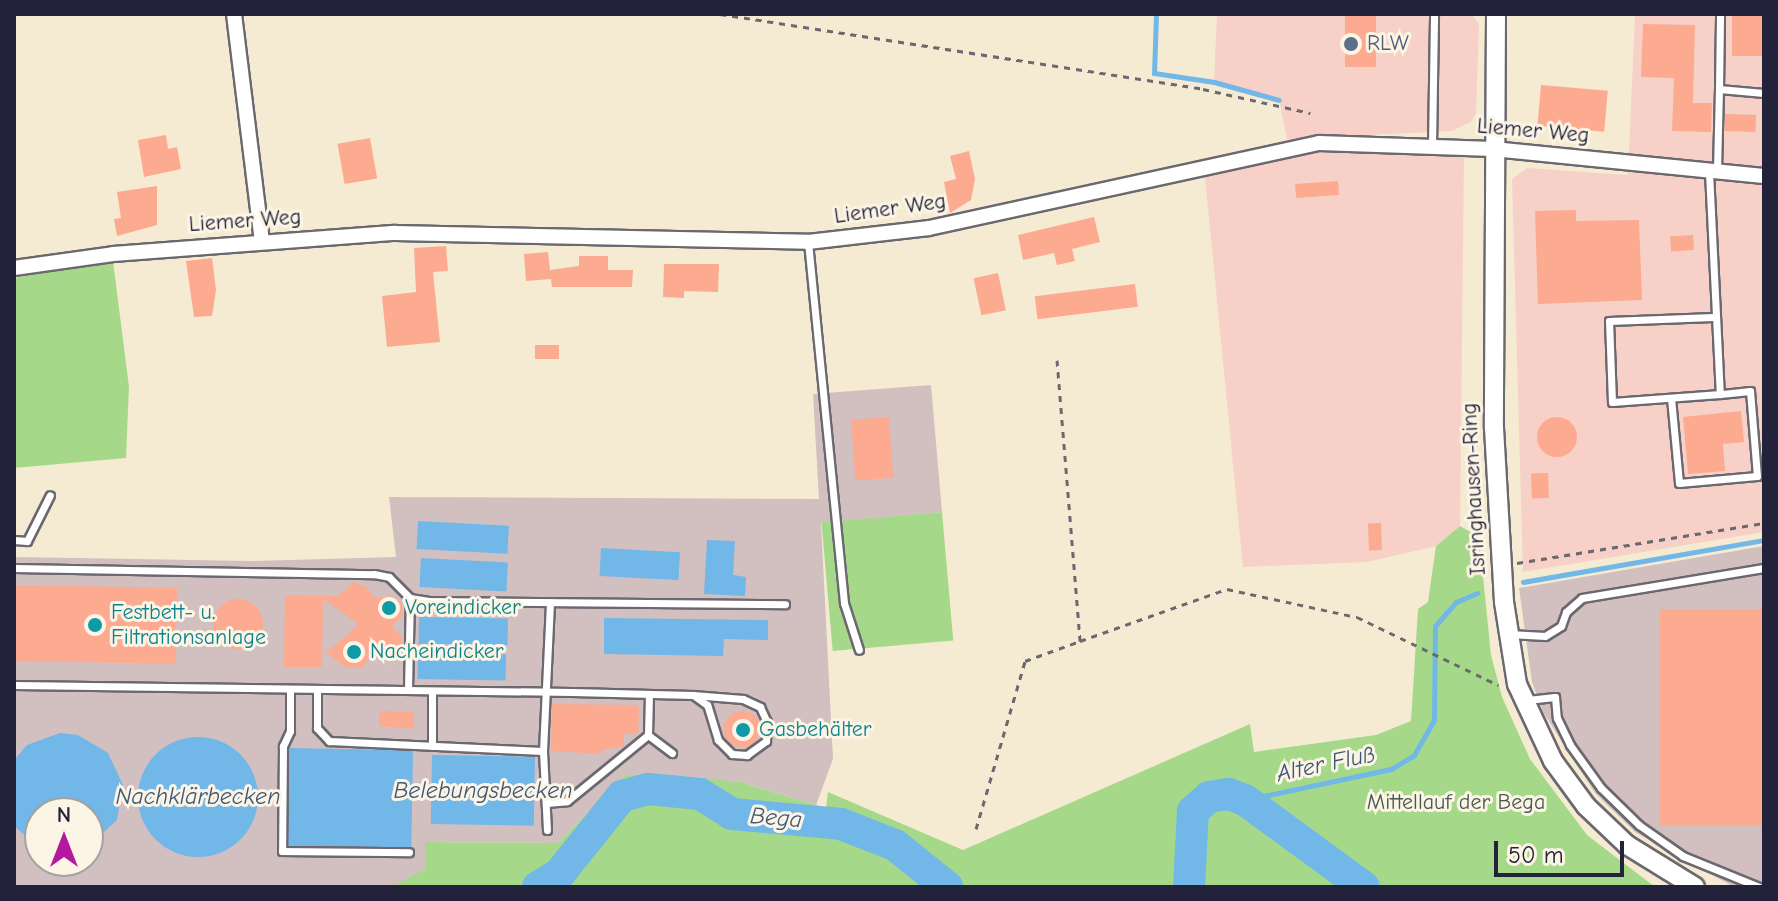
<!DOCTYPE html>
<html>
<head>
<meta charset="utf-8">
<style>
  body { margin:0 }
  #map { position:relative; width:1778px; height:901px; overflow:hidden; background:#f5ebd2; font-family:"Comic Neue",sans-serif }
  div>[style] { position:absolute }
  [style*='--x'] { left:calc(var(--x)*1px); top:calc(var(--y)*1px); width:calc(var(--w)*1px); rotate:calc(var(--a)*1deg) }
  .built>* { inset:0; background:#f7d1c7 }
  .industrial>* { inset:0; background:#d2bfc0 }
  .green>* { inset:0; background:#a5d989; transform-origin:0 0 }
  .water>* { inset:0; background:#71b7e8; transform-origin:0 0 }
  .round { border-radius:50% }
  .stream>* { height:5px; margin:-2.5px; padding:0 2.5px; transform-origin:2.5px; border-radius:2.5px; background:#71b7e8 }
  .river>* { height:32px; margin:-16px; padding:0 16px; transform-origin:16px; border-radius:16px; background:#71b7e8 }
  .building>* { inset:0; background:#fcaa90; transform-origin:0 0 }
  .path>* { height:3px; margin-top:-1.5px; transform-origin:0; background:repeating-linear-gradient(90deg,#6c6870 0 6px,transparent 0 12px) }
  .roads { filter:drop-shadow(2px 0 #6c6870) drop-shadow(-2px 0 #6c6870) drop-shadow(0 2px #6c6870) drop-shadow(0 -2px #6c6870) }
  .service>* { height:7px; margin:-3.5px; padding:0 3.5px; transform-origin:3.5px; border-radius:3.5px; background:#fff }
  .minor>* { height:14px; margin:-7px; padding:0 7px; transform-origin:7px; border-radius:7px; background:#fff }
  .tertiary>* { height:18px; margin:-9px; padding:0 9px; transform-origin:9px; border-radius:9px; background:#fff }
  .dots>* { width:22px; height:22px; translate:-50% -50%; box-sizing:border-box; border:4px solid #fcf5e5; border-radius:50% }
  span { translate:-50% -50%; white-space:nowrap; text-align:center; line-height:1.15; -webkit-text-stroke:6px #fcf5e5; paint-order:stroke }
  .service-label { font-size:22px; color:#4e5e75 }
  .left { translate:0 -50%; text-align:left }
  .street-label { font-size:22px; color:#22223b }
  .culture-label { font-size:22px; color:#0d838f }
  .park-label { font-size:22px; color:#495952 }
  .water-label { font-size:24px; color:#3e5678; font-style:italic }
  .frame { position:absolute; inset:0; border:16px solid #22223b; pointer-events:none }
  .north { position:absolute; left:24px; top:797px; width:80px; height:80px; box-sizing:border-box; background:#fcf5e5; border:2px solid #a5a1a1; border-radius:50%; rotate:0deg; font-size:22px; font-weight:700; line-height:32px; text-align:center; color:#22223b }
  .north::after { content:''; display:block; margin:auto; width:28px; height:36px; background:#b5179e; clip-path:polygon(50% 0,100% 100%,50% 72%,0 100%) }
  .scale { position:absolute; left:1494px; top:841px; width:130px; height:36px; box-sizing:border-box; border:4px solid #22223b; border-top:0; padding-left:10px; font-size:24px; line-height:28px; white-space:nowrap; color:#22223b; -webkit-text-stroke:6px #fcf5e5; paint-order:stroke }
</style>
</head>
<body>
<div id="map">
  <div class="built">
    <div style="clip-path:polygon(1217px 14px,1471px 14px,1479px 23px,1476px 113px,1471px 122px,1452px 131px,1287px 139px,1279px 100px,1214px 82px)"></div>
    <div style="clip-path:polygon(1635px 14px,1764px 14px,1764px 532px,1523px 572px,1512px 179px,1527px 168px,1628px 175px)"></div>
    <div style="clip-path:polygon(1316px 152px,1464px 155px,1460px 526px,1436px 546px,1367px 562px,1243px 567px,1205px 177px)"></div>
  </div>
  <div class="industrial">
    <div style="clip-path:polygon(evenodd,931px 385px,942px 512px,821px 523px,833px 759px,816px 805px,740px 782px,624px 776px,558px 843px,425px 842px,425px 887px,14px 887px,14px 557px,252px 561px,396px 557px,389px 497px,819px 499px,813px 394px,931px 385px,40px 813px,88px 813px,88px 861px,40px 861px,40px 813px)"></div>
    <div style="clip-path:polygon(1764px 546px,1764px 887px,1734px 887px,1635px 832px,1595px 793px,1543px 712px,1532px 682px,1519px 588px)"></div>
  </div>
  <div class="green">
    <div style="clip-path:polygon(113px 261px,129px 387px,126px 458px,14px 468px,14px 278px)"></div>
    <div style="left:942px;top:512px;width:129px;height:121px;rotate:85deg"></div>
    <div style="clip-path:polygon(1460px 526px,1479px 537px,1491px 655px,1502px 697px,1530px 759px,1587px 835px,1655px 887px,391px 887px,425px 869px,425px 842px,558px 843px,624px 776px,660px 774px,740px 782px,826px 808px,828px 792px,963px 850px,1250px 724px,1254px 752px,1376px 735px,1411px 721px,1418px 609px,1428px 602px,1436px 546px)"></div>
  </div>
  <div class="water">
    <div style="left:418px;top:521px;width:91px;height:28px;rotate:3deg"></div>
    <div style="clip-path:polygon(707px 540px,735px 541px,733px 575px,746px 577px,745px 596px,704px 594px)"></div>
    <div style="left:601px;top:548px;width:79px;height:28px;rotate:3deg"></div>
    <div style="left:421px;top:558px;width:87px;height:29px;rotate:3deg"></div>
    <div style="left:419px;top:617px;width:89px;height:27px;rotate:1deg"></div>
    <div style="clip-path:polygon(604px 618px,768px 620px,768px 640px,724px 639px,723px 656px,604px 654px)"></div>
    <div style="left:418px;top:653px;width:88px;height:26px;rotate:1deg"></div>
    <div style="clip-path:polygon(60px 733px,78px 735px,108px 753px,123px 785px,117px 820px,88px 847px,88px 813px,40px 813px,40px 848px,14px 826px,14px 760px,27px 745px)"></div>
    <div class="round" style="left:138px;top:737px;width:120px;height:120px"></div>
    <div style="left:289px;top:748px;width:124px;height:98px;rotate:1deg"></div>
    <div style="left:432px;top:755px;width:103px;height:69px;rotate:1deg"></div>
  </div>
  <div class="stream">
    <div style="--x:1156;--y:14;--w:59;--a:91.9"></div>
    <div style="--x:1154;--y:73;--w:61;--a:8.5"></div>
    <div style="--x:1214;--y:82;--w:67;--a:15.5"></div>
    <div style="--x:1523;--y:582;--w:245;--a:-9.9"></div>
    <div style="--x:1245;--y:800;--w:149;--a:-12"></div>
    <div style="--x:1391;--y:769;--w:27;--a:-31"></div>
    <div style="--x:1414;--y:755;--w:40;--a:-60.3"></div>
    <div style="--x:1434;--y:720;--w:94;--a:-89.4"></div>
    <div style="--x:1435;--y:626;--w:32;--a:-49"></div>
    <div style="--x:1456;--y:602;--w:23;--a:-23"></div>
  </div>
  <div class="river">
    <div style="--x:538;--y:887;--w:26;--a:-32"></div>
    <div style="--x:560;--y:873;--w:99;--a:-51.2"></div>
    <div style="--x:622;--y:796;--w:27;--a:-15"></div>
    <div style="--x:648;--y:789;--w:52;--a:5.5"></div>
    <div style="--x:700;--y:794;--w:38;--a:32"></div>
    <div style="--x:732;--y:814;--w:109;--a:5.2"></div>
    <div style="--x:841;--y:824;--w:58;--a:21.3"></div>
    <div style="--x:895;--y:845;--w:67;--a:38.9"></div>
    <div style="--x:1189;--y:887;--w:76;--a:-87"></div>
    <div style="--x:1193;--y:811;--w:21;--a:-41"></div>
    <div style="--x:1209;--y:797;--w:20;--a:-9"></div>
    <div style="--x:1229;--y:794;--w:17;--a:21"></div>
    <div style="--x:1245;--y:800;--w:147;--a:36.2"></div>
  </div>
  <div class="building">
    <div style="left:1732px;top:14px;width:32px;height:42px"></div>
    <div style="left:1345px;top:15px;width:31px;height:52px"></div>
    <div style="clip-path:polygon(1643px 24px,1695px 25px,1693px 103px,1712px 103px,1711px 132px,1672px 131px,1674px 78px,1641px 77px)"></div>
    <div style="left:1541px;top:85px;width:67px;height:41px;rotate:5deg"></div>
    <div style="left:1725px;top:114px;width:31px;height:17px;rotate:2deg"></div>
    <div style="clip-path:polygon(166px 135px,168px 149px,177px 147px,181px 169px,144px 177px,138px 140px)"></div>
    <div style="left:370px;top:138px;width:41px;height:33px;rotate:80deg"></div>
    <div style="clip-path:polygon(969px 151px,975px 179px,971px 200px,950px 213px,944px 182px,956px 179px,950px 156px)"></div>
    <div style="left:1338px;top:181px;width:14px;height:43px;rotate:86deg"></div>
    <div style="clip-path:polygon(157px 186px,157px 225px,117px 236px,114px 219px,121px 218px,117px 192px)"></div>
    <div style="clip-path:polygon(1576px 210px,1576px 221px,1639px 220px,1642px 300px,1538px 304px,1535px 211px)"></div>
    <div style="clip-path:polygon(1094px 217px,1100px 242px,1072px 249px,1075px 261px,1057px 265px,1054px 253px,1023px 260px,1018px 235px)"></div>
    <div style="left:1693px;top:235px;width:15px;height:23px;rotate:86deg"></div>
    <div style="clip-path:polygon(446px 246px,448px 271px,433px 272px,440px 342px,387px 347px,382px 296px,416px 292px,414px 248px)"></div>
    <div style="clip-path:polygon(548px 252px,550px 270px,579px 266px,579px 256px,608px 256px,608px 270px,633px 270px,632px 287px,552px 287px,551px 279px,526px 281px,524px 254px)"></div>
    <div style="clip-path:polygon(212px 258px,216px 290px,212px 316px,194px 317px,186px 261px)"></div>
    <div style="clip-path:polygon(664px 264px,719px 264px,718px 292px,684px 291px,684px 298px,663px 297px)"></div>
    <div style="left:998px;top:273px;width:38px;height:25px;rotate:78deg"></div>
    <div style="left:1135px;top:284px;width:23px;height:101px;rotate:83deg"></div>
    <div style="left:559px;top:345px;width:14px;height:24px;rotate:90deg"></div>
    <div style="clip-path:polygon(1741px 411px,1744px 442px,1723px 444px,1725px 471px,1688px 474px,1683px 417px)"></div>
    <div class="round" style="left:1537px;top:417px;width:40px;height:40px"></div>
    <div style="left:889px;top:417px;width:61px;height:38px;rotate:86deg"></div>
    <div style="left:1548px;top:473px;width:25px;height:17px;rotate:88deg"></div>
    <div style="left:1381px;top:523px;width:27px;height:13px;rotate:88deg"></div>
    <div style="clip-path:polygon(354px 582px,368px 588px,374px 598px,391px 596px,402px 603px,402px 616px,392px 626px,403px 639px,398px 653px,386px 655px,374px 649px,363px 667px,347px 668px,326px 653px,359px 624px,323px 599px,322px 667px,284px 667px,285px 595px,338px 596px)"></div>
    <div style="left:14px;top:585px;width:163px;height:76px;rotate:1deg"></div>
    <div class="round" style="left:213px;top:599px;width:50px;height:50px"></div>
    <div style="left:1764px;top:609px;width:217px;height:104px;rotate:90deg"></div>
    <div style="clip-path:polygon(552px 704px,639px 705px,638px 734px,624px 734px,624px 746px,602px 750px,602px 754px,551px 751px)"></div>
    <div class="round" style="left:724px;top:711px;width:36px;height:36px"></div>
    <div style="clip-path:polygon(379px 711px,414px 712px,414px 729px,379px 726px)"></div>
  </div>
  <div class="path">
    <div style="--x:720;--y:14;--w:489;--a:8.8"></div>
    <div style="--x:1203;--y:89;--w:110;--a:12.6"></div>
    <div style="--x:1057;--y:360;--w:282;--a:85.3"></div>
    <div style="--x:1080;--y:641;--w:156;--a:-19.5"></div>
    <div style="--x:1227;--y:589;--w:133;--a:12.2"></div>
    <div style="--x:1357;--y:617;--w:157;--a:25.7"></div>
    <div style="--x:1517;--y:563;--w:250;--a:-9.2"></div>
    <div style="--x:976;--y:829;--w:175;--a:-73.7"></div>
    <div style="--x:1025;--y:661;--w:59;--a:-20"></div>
  </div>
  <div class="roads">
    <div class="service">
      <div style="--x:1719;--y:89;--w:75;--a:-89.2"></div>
      <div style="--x:1432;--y:146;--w:132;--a:-89.1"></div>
      <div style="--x:1717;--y:170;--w:81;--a:-88.6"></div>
      <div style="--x:1719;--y:89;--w:45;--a:5.1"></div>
      <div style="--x:1709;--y:172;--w:222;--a:87.2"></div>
      <div style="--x:1720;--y:394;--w:108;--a:175.8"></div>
      <div style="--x:1612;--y:402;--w:81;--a:-92.1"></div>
      <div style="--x:1609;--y:321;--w:104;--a:-2.2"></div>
      <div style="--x:808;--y:242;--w:363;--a:84.3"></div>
      <div style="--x:844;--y:603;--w:49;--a:72.3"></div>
      <div style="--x:1671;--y:398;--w:85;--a:84.6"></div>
      <div style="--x:1679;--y:483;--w:78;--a:-5.1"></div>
      <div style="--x:1757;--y:476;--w:85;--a:-94.7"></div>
      <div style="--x:1750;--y:391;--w:30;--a:174"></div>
      <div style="--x:14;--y:540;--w:13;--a:4"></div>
      <div style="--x:27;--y:541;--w:51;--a:-63.4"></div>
      <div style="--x:14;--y:568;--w:360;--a:1"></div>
      <div style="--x:374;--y:574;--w:15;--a:11"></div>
      <div style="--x:389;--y:577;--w:30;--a:45"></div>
      <div style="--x:410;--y:598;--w:19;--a:9"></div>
      <div style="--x:429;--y:601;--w:356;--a:0.5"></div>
      <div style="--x:1509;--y:634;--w:36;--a:3"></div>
      <div style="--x:1545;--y:636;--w:19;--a:-32"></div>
      <div style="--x:1561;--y:626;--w:15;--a:-70"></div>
      <div style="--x:1566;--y:612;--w:21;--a:-41"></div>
      <div style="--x:1582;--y:598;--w:184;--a:-9.4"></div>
      <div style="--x:14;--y:685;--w:558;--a:0.72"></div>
      <div style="--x:572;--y:692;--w:121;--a:1.4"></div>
      <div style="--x:693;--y:695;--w:50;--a:4.6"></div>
      <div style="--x:743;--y:699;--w:19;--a:25"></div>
      <div style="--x:760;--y:707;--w:17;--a:65"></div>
      <div style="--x:767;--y:722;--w:19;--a:93"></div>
      <div style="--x:766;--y:741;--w:24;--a:144"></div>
      <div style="--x:747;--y:755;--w:15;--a:-176"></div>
      <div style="--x:732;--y:754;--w:20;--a:-135"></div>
      <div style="--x:718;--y:740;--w:37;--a:-107"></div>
      <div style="--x:707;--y:705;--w:17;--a:-144"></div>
      <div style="--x:290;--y:689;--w:42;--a:90"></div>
      <div style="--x:290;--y:731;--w:17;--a:115"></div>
      <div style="--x:283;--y:746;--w:105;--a:90.5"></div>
      <div style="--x:282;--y:851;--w:127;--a:0.5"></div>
      <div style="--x:317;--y:689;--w:39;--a:90"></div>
      <div style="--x:317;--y:728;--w:18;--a:47"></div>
      <div style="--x:329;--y:741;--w:214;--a:2.7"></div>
      <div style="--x:408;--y:690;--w:92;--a:-88.8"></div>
      <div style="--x:432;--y:691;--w:55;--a:90"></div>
      <div style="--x:649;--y:694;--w:41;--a:91.4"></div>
      <div style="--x:648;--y:735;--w:30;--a:37"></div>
      <div style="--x:1527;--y:700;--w:28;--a:-6"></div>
      <div style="--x:1555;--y:697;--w:21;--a:85"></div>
      <div style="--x:1557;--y:718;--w:30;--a:64"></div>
      <div style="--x:1570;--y:745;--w:53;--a:54.2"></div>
      <div style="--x:1601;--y:788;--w:53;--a:44.2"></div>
      <div style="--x:1639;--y:825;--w:54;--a:35.2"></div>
      <div style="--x:1683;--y:856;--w:82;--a:22.2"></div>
      <div style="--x:546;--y:803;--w:21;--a:-5"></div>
      <div style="--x:567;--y:801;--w:104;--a:-39.2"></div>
      <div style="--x:547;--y:830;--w:79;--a:-92.9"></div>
      <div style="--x:543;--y:751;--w:149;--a:-87.3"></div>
    </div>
    <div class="minor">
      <div style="--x:234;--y:14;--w:229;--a:83"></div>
      <div style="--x:14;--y:268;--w:100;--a:-8"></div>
      <div style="--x:113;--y:254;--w:283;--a:-4.3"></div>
      <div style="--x:395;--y:233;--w:413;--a:1.2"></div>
      <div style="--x:808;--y:242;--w:122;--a:-6.6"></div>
      <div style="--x:929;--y:228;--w:399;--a:-12.3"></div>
      <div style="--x:1319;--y:143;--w:174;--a:2"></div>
      <div style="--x:1493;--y:149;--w:272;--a:5.7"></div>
    </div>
    <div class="tertiary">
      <div style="--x:1496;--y:14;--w:414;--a:90.3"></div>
      <div style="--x:1494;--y:428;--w:174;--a:86.7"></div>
      <div style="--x:1504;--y:602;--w:83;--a:81"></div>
      <div style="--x:1517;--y:684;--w:85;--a:64.9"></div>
      <div style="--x:1553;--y:761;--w:56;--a:53.7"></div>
      <div style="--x:1586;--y:806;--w:57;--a:43.6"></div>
      <div style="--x:1627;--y:845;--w:80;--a:31.7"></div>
    </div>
  </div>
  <div class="dots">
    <div style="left:1351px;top:44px;background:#5c6f8a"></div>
    <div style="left:389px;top:608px;background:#0f9aa8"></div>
    <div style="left:95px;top:625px;background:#0f9aa8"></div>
    <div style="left:354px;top:652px;background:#0f9aa8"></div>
    <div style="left:743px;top:730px;background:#0f9aa8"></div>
  </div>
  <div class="service-label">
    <span class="left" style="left:1367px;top:44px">RLW</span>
  </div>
  <div class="street-label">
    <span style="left:1533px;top:131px;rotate:5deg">Liemer Weg</span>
    <span style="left:890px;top:209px;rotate:-8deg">Liemer Weg</span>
    <span style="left:245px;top:221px;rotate:-4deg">Liemer Weg</span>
    <span style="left:1474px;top:489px;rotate:-93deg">Isringhausen-Ring</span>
  </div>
  <div class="culture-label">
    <span class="left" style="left:405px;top:608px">Voreindicker</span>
    <span class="left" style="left:111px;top:625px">Festbett- u.<br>Filtrationsanlage</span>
    <span class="left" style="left:370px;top:652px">Nacheindicker</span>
    <span class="left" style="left:759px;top:730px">Gasbehälter</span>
  </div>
  <div class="park-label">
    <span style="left:1456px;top:803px">Mittellauf der Bega</span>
  </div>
  <div class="water-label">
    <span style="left:1326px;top:764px;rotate:-12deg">Alter Fluß</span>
    <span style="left:483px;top:791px">Belebungsbecken</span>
    <span style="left:198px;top:797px">Nachklärbecken</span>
    <span style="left:776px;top:818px;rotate:5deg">Bega</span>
  </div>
  <div class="frame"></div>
  <div class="north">N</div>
  <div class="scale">50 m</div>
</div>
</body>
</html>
